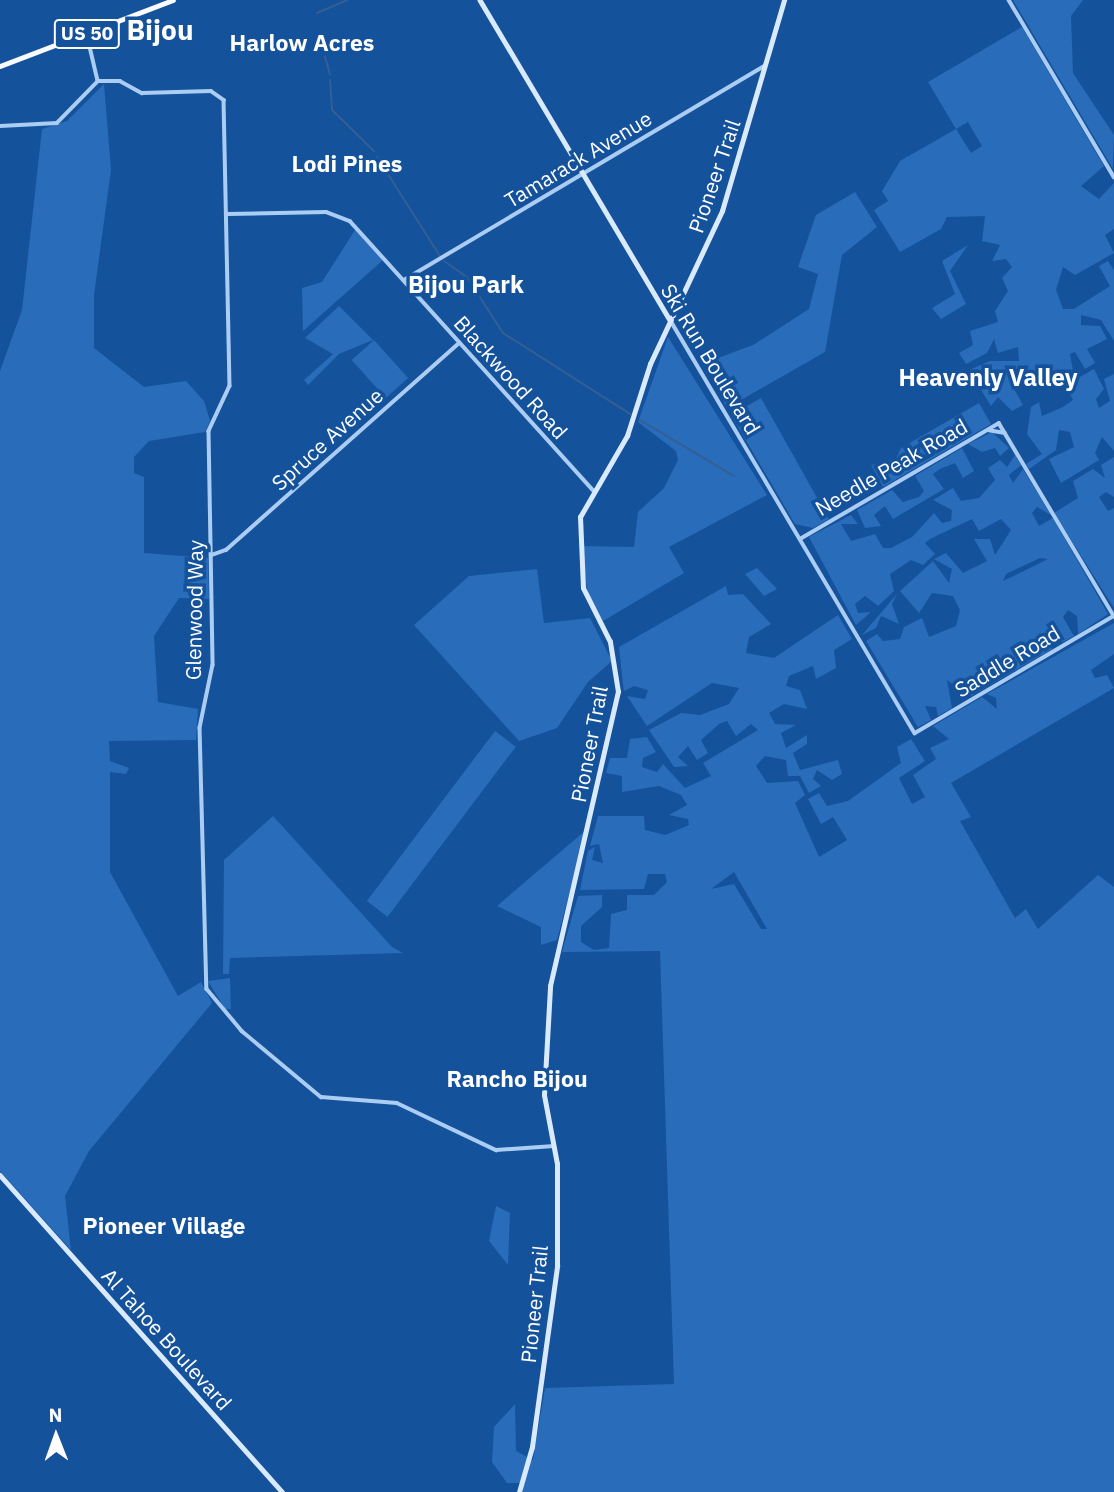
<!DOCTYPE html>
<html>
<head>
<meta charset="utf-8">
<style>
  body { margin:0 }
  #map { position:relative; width:1114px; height:1492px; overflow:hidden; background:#15529c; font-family:"IBM Plex Sans",sans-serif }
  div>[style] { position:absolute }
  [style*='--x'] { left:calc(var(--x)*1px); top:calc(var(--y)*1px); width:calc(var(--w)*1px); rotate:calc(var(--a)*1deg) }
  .green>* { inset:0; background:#286cba; transform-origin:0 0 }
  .stream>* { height:2px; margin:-1px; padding:0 1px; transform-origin:1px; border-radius:1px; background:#335f95 }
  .tertiary>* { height:3.5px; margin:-1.75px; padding:0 1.75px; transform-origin:1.75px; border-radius:1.75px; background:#abcdf3 }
  .secondary>* { height:4.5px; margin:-2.25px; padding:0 2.25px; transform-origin:2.25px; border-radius:2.25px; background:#daeafd }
  .trunk>* { height:5px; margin:-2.5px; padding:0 2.5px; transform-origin:2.5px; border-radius:2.5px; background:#fbfcff }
  span { translate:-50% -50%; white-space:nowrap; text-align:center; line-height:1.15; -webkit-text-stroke:7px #15529c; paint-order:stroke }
  .shield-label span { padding:2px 5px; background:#15529c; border:2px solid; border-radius:5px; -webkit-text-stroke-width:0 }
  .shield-label { font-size:19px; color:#fff; font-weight:700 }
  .street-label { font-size:21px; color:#fff }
  .neighbourhood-label { font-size:23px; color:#fff; font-weight:700 }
  .quarter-label { font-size:24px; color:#fff; font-weight:700 }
  .district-label { font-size:28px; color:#fff; font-weight:700 }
  .north { position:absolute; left:21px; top:1401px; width:70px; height:70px; -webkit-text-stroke:5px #15529c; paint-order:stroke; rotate:359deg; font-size:19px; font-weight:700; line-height:28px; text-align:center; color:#fff }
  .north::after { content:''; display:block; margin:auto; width:24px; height:32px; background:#fff; clip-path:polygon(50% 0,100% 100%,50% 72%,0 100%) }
</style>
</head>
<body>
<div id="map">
  <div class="green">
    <div style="clip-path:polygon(1013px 0,1083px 0,1071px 16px,1073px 73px,1114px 135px,1113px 169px)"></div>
    <div style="clip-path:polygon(evenodd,1022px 27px,1104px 166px,1081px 186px,1099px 199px,1114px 183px,1114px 229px,1105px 235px,1114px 253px,1075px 275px,1063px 267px,1056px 290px,1063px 309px,1074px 309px,1110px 286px,1099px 266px,1108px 261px,1114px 270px,1114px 341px,1101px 320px,1081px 315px,1081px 325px,1100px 326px,1107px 339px,1087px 349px,1095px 363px,1085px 369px,1075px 352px,1070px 354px,1074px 376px,1057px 385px,1049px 372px,1024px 376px,1014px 389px,1023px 405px,1012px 411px,998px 397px,991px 406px,969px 370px,990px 361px,1019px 361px,1018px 347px,998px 353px,994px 339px,987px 353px,966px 364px,959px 353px,973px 345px,970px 331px,998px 322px,995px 311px,1008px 291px,1002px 278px,1012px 267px,1006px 259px,992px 261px,1000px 245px,982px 241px,985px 216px,947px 217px,941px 229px,900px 252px,874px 210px,888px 201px,882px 191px,900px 161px,956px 129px,928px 82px,1022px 27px,968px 122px,982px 146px,971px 153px,956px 129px,968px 122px)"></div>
    <div style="clip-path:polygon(104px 84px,111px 170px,94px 295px,94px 348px,144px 387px,186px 381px,204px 401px,210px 421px,205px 432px,149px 441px,134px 457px,134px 473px,144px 477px,144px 553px,208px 558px,209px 599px,179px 598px,154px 636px,158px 702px,198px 709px,196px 740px,109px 741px,110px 761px,129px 768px,126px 774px,110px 772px,110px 872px,178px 996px,201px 982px,212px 1003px,89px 1151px,65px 1196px,71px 1250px,0 1171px,0 371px,22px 310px,42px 129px,67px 121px)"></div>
    <div style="clip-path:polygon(855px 192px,877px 227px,842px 255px,825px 352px,727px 408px,704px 363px,753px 345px,809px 309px,818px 274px,798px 267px,816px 215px)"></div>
    <div style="clip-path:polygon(355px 230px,383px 260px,303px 331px,302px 288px,322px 282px)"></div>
    <div style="clip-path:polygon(968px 245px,950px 271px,966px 304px,941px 319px,932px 308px,955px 294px,942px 261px)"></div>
    <div style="clip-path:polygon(339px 306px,373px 340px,339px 354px,308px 385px,304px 380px,333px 354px,305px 338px)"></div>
    <div style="clip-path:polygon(668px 337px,767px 495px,669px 547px,684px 573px,603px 621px,588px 596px,581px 546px,634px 547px,638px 512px,664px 488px,678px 460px,676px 451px,638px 422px)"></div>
    <div style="left:374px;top:340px;width:51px;height:30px;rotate:48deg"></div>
    <div style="clip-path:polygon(1094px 369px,1104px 389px,1096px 399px,1099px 408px,1110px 401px,1104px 379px,1114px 374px,1114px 451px,1102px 437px,1095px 453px,1099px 460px,1061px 483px,1049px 459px,1074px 447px,1070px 432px,1059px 430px,1056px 450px,1029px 469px,1026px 464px,1042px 454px,1027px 434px,1031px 407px,1039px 402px,1042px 416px,1063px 407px,1073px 400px,1066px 385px)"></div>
    <div style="clip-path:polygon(761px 398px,829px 519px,813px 528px,795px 524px,731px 415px)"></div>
    <div style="clip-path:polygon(979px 403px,991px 424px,883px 487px,871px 465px,896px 459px,901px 448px)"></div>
    <div style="clip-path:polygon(992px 432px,1009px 448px,1000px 456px,995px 448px,982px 452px,968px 444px)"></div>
    <div style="clip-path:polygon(962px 448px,974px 471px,963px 478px,955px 463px,940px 469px,933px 474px,944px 489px,893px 519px,885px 506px,874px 515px,881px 526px,865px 528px,857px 510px,892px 490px,903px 502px,919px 497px,924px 491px,915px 476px)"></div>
    <div style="clip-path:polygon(evenodd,1015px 455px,1021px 465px,1009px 475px,1013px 483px,1023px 469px,1051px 515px,1037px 507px,1032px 513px,1039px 526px,1053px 518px,1108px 614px,1078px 634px,1077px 616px,1068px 610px,1063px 617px,1074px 636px,1063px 642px,1051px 632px,1046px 638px,1052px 649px,969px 697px,947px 680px,952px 708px,938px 716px,936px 707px,925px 706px,931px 720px,918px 727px,866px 641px,877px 634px,883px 641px,900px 639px,904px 627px,922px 618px,929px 637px,956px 626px,960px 610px,953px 596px,932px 593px,919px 613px,900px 591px,933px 561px,949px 583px,952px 569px,934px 559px,946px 553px,963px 573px,987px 561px,974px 539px,990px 539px,995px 555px,1011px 530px,1001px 519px,979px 531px,972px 519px,930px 539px,925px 543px,935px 554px,923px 565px,911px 560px,890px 574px,894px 591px,878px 606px,865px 596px,855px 604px,858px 613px,871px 612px,856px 625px,809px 537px,851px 515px,858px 524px,841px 524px,851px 541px,875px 534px,883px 548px,891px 548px,912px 537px,934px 513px,942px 523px,951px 521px,952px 510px,933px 500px,953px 488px,961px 501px,979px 498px,995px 480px,988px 468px,1000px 460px,1007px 467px,1015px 455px,1040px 558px,1048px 559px,1003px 581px,1006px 574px,1040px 558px)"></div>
    <div style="clip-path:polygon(1114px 457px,1114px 497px,1106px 492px,1099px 497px,1108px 511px,1114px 508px,1114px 608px,1054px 513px,1078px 498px,1073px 481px,1093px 469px,1105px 478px,1101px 465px)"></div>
    <div style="clip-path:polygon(757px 568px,777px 589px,764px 596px,745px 574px)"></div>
    <div style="clip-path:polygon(537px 569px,544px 623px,590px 618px,612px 661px,588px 682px,557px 728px,519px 741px,414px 625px,469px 576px)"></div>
    <div style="clip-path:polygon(evenodd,726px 586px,728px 595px,743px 594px,771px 624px,749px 637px,746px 653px,774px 658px,838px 615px,852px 639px,834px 650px,836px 668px,816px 679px,813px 666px,789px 676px,786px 686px,800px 690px,807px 709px,784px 704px,769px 713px,775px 724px,796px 725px,781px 733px,786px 748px,807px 735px,807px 744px,793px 753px,800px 770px,838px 760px,842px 774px,832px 780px,817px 770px,813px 779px,821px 786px,809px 793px,800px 776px,788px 776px,786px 760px,765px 756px,756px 766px,767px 783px,798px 781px,805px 795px,795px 803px,819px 857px,847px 840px,833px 817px,821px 824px,808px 799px,819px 793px,827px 806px,848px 801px,901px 763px,897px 747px,911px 739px,925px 761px,899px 778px,912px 804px,925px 797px,913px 775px,936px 759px,930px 748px,949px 739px,933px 726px,982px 697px,997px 709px,996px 698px,987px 694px,1114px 623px,1114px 654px,1091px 670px,1095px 678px,1107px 675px,1114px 688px,951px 783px,971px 817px,960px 821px,1015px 918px,1026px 909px,1038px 929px,1098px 875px,1114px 887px,1114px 1492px,523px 1492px,522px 1483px,507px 1483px,492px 1462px,494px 1427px,515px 1404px,516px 1451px,533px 1460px,545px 1388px,674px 1384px,660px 951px,562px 952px,578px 896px,602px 895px,602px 907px,581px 926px,581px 942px,594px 950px,609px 948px,611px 914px,627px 910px,627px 895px,654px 895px,667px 882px,665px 874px,648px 874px,644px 889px,580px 890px,588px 851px,595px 847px,592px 860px,603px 863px,599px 844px,590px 846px,598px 816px,644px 816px,645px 830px,665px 835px,689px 825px,688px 819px,669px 815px,687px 805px,681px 795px,659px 786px,622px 792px,622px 776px,606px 773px,610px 758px,627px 758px,630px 739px,647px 737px,656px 752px,643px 758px,642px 767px,657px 772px,663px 764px,685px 788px,711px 776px,703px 763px,758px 730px,751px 724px,736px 736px,727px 721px,719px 724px,701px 740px,708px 753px,697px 760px,688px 746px,678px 757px,688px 766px,674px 767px,649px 730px,681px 713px,700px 715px,729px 704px,739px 688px,712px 683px,647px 726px,627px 696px,645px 699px,648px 690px,634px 686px,624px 691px,623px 685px,619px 647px,726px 586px,734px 872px,767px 929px,761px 929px,734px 884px,711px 889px,734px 872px)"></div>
    <div style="clip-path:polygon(897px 594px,892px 604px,899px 624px,881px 616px,876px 628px,862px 635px)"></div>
    <div style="left:495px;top:731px;width:26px;height:213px;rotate:37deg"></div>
    <div style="clip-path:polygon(273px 816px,392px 947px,403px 953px,230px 958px,229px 974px,223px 974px,224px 860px)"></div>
    <div style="clip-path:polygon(586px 830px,557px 940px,541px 945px,541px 927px,497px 906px)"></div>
    <div style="clip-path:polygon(230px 978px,231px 1009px,225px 1009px,208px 981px)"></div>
    <div style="clip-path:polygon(496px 1206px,510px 1213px,508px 1265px,489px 1241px)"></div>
  </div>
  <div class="stream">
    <div style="--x:317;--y:13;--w:33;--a:-23"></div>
    <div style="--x:325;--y:57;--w:18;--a:74"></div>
    <div style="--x:330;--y:80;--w:30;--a:86"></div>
    <div style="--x:332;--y:110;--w:59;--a:44.3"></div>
    <div style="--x:377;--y:157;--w:117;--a:57.5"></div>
    <div style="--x:444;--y:261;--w:28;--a:35"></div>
    <div style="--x:467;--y:277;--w:67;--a:57.3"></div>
    <div style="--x:503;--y:333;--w:151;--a:32.5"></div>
    <div style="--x:640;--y:420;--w:109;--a:30.8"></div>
  </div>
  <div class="tertiary">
    <div style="--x:1009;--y:0;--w:206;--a:59.3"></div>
    <div style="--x:87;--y:34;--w:48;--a:76.8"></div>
    <div style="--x:98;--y:81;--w:22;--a:0"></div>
    <div style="--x:120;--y:81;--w:25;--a:29"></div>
    <div style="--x:142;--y:93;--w:69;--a:-1.7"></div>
    <div style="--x:211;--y:91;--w:16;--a:35"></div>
    <div style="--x:224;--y:100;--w:286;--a:88.8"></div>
    <div style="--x:230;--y:386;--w:50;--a:115"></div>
    <div style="--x:209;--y:431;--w:234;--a:89"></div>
    <div style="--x:213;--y:665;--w:64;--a:101.7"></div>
    <div style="--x:200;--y:728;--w:261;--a:88.5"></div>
    <div style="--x:207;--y:989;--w:55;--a:50.2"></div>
    <div style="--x:242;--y:1031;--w:103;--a:39.9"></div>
    <div style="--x:321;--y:1097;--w:76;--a:4.5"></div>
    <div style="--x:397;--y:1103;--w:110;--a:25.4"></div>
    <div style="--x:496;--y:1150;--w:58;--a:-3.9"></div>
    <div style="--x:0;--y:126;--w:57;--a:-3"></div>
    <div style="--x:57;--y:123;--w:59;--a:-45.7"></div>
    <div style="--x:227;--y:214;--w:99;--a:-1.2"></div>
    <div style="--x:326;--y:212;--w:26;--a:21"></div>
    <div style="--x:350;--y:221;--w:363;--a:47.9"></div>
    <div style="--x:404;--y:280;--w:420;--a:-30.7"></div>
    <div style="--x:671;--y:321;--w:479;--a:59.4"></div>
    <div style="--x:915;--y:733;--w:231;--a:-30.5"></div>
    <div style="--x:988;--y:430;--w:17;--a:10"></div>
    <div style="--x:800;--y:539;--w:230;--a:-30.2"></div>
    <div style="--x:999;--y:423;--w:225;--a:59.2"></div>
    <div style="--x:212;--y:555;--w:15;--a:-20"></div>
    <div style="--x:226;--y:550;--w:312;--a:-41.6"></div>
  </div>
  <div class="secondary">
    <div style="--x:480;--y:0;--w:372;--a:59.3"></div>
    <div style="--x:0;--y:1175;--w:424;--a:48.3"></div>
    <div style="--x:519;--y:1492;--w:47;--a:-73.9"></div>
    <div style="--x:532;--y:1447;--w:183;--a:-82.1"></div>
    <div style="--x:557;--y:1266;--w:102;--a:-90"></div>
    <div style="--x:557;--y:1164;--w:70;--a:-100.7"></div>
    <div style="--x:544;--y:1095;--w:109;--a:-86.8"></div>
    <div style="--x:550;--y:986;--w:302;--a:-77"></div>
    <div style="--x:618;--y:692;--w:51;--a:-99.1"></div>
    <div style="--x:610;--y:642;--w:60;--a:-116.6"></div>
    <div style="--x:583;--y:588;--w:71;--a:-92.4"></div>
    <div style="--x:580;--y:517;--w:94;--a:-59.9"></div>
    <div style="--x:627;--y:436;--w:76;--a:-72.3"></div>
    <div style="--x:650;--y:364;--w:169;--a:-64.8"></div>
    <div style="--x:722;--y:211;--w:220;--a:-73.6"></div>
  </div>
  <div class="trunk">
    <div style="--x:0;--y:66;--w:185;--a:-20.9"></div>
  </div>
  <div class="shield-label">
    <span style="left:87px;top:34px">US 50</span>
  </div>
  <div class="street-label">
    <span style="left:578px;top:159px;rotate:-31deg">Tamarack Avenue</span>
    <span style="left:714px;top:176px;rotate:-71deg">Pioneer Trail</span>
    <span style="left:711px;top:359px;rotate:59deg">Ski Run Boulevard</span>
    <span style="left:511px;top:377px;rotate:48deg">Blackwood Road</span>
    <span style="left:327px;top:439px;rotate:-42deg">Spruce Avenue</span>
    <span style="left:891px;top:467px;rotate:-30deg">Needle Peak Road</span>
    <span style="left:194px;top:610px;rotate:-89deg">Glenwood Way</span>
    <span style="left:1007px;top:661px;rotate:-31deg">Saddle Road</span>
    <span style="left:589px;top:744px;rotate:-79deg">Pioneer Trail</span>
    <span style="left:534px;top:1304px;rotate:-84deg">Pioneer Trail</span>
    <span style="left:167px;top:1339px;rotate:48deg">Al Tahoe Boulevard</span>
  </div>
  <div class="neighbourhood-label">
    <span style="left:302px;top:42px">Harlow Acres</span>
    <span style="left:347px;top:163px">Lodi Pines</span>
    <span style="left:517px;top:1078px">Rancho Bijou</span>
    <span style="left:164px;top:1225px">Pioneer Village</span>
  </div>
  <div class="quarter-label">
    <span style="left:466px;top:285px">Bijou Park</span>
    <span style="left:988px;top:378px">Heavenly Valley</span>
  </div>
  <div class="district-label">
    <span style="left:160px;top:30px">Bijou</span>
  </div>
  <div class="north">N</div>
</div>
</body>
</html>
